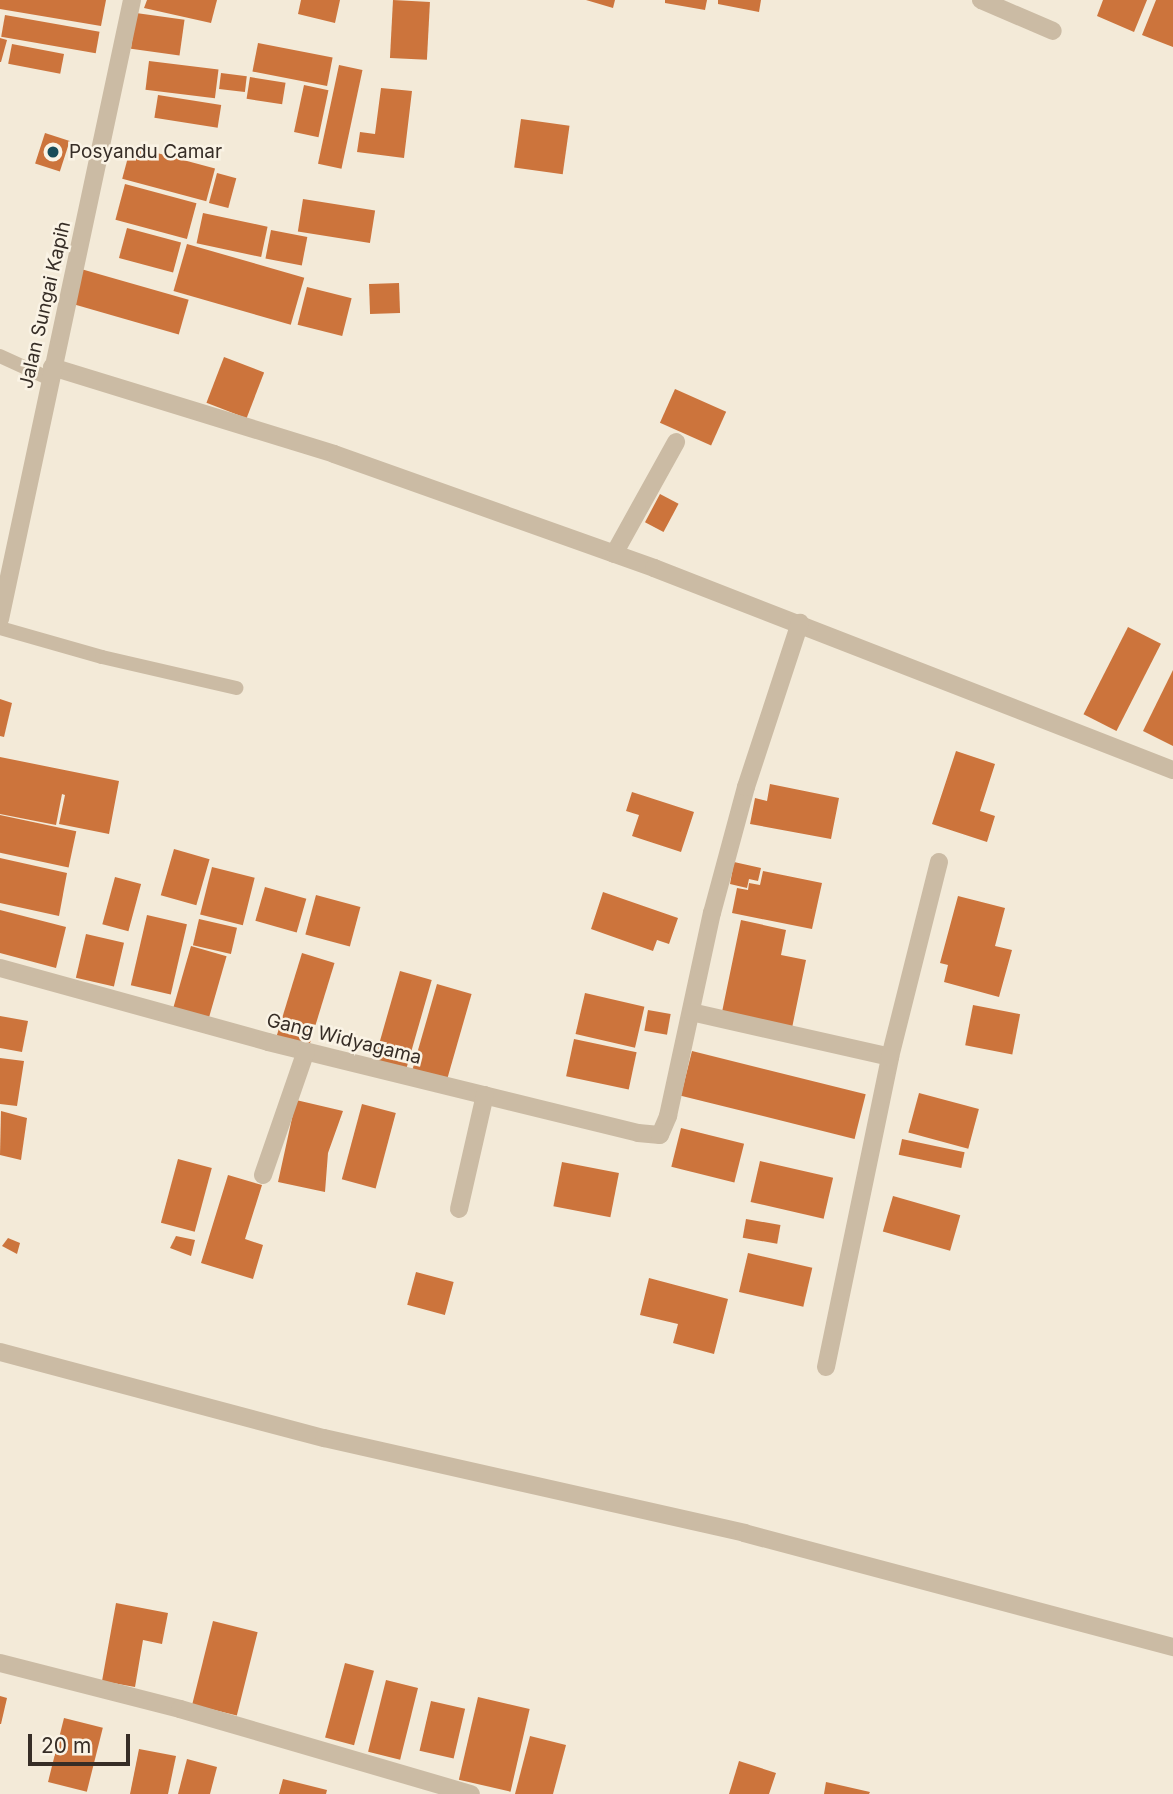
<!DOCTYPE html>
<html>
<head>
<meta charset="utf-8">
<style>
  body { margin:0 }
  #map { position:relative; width:1173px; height:1794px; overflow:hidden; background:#f3ead8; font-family:Inter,sans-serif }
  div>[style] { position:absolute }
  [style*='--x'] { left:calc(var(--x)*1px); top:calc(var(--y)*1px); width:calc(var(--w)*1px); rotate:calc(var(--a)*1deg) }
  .building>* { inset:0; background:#cc743c; transform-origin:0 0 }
  .service>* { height:14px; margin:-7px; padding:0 7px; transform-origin:7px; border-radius:7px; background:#cbbba4 }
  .minor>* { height:18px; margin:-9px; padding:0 9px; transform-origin:9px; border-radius:9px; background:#cbbba4 }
  .tertiary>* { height:18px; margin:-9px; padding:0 9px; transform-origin:9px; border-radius:9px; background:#cbbba4 }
  .dots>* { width:19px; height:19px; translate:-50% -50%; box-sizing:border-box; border:4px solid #faf3e5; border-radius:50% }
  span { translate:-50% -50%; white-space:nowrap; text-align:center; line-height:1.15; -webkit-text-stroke:5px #faf3e5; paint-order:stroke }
  .poi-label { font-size:19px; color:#362d26 }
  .left { translate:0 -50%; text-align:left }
  .street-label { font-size:19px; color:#362d26 }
  .scale { position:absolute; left:28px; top:1734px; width:102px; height:32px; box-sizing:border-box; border:4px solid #362d26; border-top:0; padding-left:9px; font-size:21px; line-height:24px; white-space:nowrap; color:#362d26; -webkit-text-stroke:5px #faf3e5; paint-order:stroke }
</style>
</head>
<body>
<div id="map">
  <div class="building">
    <div style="clip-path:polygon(0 0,106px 0,101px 26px,0 9px)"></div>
    <div style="clip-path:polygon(147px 0,217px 0,211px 23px,144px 8px)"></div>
    <div style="clip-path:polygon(301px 0,340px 0,335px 23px,298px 14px)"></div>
    <div style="left:393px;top:0;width:37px;height:58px;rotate:3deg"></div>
    <div style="clip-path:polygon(586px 0,615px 0,613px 8px)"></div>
    <div style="clip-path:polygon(665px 0,707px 0,705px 10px,665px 3px)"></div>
    <div style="clip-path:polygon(718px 0,761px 0,759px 12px,718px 4px)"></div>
    <div style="clip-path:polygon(1103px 0,1147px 0,1134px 32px,1097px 16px)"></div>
    <div style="clip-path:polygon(1156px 0,1173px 0,1173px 47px,1142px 35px)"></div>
    <div style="left:136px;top:13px;width:49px;height:36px;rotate:8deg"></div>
    <div style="left:5px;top:15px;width:96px;height:22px;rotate:10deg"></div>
    <div style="clip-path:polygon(0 38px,7px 40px,1px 62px,0 62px)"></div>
    <div style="left:258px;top:43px;width:76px;height:29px;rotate:11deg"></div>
    <div style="left:12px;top:44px;width:53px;height:20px;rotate:11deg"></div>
    <div style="left:149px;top:61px;width:70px;height:29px;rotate:7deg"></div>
    <div style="left:339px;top:65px;width:24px;height:101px;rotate:12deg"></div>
    <div style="left:221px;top:73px;width:26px;height:16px;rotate:7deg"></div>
    <div style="left:250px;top:77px;width:36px;height:22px;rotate:9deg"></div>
    <div style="left:304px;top:85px;width:25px;height:48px;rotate:12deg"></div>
    <div style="clip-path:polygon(381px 88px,412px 91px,404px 158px,357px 152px,360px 132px,375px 134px)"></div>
    <div style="left:158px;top:95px;width:64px;height:23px;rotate:9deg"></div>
    <div style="left:521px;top:119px;width:49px;height:49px;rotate:8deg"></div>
    <div style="left:45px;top:133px;width:26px;height:32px;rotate:18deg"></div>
    <div style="left:131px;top:146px;width:87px;height:34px;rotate:15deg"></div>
    <div style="left:217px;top:173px;width:20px;height:31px;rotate:15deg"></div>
    <div style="left:125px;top:184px;width:74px;height:37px;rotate:15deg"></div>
    <div style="left:303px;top:199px;width:73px;height:33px;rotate:9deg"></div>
    <div style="left:203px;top:213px;width:66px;height:31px;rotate:12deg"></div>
    <div style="left:127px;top:228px;width:56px;height:31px;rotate:15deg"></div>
    <div style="left:271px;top:230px;width:37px;height:29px;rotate:11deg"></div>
    <div style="left:187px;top:244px;width:122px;height:49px;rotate:16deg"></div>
    <div style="left:81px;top:269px;width:112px;height:36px;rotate:16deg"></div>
    <div style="left:399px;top:283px;width:30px;height:30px;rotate:88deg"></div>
    <div style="left:307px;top:287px;width:46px;height:39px;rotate:14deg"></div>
    <div style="left:224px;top:357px;width:43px;height:49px;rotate:21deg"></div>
    <div style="left:675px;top:389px;width:56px;height:37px;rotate:24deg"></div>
    <div style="left:660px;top:494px;width:21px;height:32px;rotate:28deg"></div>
    <div style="left:1128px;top:627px;width:37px;height:98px;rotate:27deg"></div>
    <div style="clip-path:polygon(1173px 670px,1173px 746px,1143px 731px)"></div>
    <div style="clip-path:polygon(0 699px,12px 703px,4px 737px,0 736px)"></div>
    <div style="clip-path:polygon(956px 751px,995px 764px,980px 811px,995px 816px,987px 842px,932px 824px)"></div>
    <div style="clip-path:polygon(0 757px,119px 781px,109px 834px,59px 824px,65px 795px,62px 794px,56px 825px,0 814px)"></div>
    <div style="clip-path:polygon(770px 784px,839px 798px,831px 839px,750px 824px,755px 798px,767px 801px)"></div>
    <div style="clip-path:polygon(632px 792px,694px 812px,681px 852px,632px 836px,639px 815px,626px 811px)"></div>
    <div style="left:0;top:815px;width:78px;height:37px;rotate:12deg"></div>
    <div style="left:174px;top:849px;width:37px;height:48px;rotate:16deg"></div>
    <div style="clip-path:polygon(0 858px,67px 873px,59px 916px,0 903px)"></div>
    <div style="clip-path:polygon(734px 862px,761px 868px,758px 881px,749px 879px,747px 888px,730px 884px)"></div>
    <div style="left:212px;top:867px;width:44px;height:49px;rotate:14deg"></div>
    <div style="clip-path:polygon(763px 871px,822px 883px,812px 929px,732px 913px,737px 888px,748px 890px,749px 883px,760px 885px)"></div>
    <div style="left:115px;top:877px;width:27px;height:49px;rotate:15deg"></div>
    <div style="left:265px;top:887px;width:43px;height:35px;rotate:16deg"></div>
    <div style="clip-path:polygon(603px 892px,678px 918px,669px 944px,657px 940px,653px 951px,591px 929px)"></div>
    <div style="left:316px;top:895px;width:46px;height:41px;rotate:15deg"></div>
    <div style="clip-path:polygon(958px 896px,1005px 908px,995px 946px,1012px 950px,999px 997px,944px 982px,948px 965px,940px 963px)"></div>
    <div style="clip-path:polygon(0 910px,66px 927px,56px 968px,0 953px)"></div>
    <div style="left:147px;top:915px;width:41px;height:72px;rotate:13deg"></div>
    <div style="left:199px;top:919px;width:39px;height:27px;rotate:13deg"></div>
    <div style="clip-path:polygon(741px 920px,786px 930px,781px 955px,806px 960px,792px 1028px,722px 1012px)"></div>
    <div style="left:86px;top:934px;width:39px;height:45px;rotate:13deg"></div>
    <div style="left:191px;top:946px;width:37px;height:66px;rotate:16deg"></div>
    <div style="left:302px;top:953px;width:34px;height:88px;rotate:17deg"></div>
    <div style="left:400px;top:971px;width:33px;height:93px;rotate:16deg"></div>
    <div style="left:437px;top:984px;width:36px;height:94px;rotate:16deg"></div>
    <div style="left:585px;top:993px;width:61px;height:42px;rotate:13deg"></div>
    <div style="left:973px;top:1005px;width:48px;height:41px;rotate:11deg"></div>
    <div style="left:648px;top:1010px;width:23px;height:21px;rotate:10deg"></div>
    <div style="clip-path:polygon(0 1016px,28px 1021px,22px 1052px,0 1048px)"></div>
    <div style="left:574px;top:1039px;width:64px;height:38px;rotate:12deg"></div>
    <div style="left:692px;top:1051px;width:179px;height:46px;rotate:14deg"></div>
    <div style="clip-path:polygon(0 1058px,24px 1061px,17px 1106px,0 1104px)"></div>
    <div style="left:919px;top:1093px;width:62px;height:41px;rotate:15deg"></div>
    <div style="clip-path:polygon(296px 1100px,343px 1111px,328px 1153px,325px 1192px,278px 1182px)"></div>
    <div style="left:362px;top:1104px;width:35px;height:78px;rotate:15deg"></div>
    <div style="clip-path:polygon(1px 1111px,27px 1118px,21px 1160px,0 1155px)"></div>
    <div style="left:681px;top:1128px;width:65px;height:40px;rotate:14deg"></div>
    <div style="left:902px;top:1139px;width:64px;height:16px;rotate:12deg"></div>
    <div style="left:178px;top:1159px;width:35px;height:66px;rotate:15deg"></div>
    <div style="left:760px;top:1161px;width:75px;height:42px;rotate:13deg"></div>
    <div style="left:562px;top:1162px;width:58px;height:45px;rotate:11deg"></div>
    <div style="clip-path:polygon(228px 1175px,262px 1185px,245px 1239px,263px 1245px,253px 1279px,201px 1263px)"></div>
    <div style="left:893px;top:1196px;width:70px;height:37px;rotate:16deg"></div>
    <div style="left:746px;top:1219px;width:35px;height:19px;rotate:10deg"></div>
    <div style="clip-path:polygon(176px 1236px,195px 1240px,191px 1256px,170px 1248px)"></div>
    <div style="clip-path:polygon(8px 1238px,20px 1243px,17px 1254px,2px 1246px)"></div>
    <div style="left:748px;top:1253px;width:66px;height:40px;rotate:13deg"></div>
    <div style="left:416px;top:1272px;width:39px;height:34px;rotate:15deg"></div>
    <div style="clip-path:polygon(649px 1278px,728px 1299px,714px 1354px,673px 1343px,678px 1324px,640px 1315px)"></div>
    <div style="clip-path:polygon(116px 1603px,168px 1613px,162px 1644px,143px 1640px,135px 1687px,102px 1681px)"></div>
    <div style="left:213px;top:1621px;width:46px;height:86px;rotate:14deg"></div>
    <div style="left:345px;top:1663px;width:30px;height:77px;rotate:15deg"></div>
    <div style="left:386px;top:1680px;width:33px;height:74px;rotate:14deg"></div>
    <div style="clip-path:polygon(0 1696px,7px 1698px,1px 1724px,0 1724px)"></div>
    <div style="left:478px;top:1697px;width:53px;height:85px;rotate:13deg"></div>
    <div style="left:431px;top:1701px;width:35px;height:51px;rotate:13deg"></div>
    <div style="left:64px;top:1718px;width:40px;height:66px;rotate:14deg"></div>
    <div style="clip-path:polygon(530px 1736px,566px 1745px,553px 1794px,515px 1794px)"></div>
    <div style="clip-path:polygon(139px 1749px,176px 1756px,168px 1794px,130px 1794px)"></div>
    <div style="clip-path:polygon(187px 1759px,217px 1767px,210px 1794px,178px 1794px)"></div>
    <div style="clip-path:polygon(739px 1761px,776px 1773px,769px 1794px,729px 1794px)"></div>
    <div style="clip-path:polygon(283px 1779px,327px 1790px,326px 1794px,279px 1794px)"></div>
    <div style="clip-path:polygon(826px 1782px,870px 1792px,869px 1794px,824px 1794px)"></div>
  </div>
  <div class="service">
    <div style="--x:0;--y:356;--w:55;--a:24.7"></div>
    <div style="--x:0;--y:628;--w:106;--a:15.9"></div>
    <div style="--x:102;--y:657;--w:138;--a:13"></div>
  </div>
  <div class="minor">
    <div style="--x:981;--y:0;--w:78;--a:23.3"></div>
    <div style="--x:52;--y:367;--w:295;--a:17.1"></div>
    <div style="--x:334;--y:454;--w:340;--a:19.6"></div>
    <div style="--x:654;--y:568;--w:557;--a:21.27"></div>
    <div style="--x:614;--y:554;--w:128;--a:-61"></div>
    <div style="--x:0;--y:968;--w:278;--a:15.4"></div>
    <div style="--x:268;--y:1042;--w:381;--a:13.8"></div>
    <div style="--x:638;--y:1133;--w:22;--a:5"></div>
    <div style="--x:660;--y:1135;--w:21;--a:-67"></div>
    <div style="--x:668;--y:1116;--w:208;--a:-77.8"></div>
    <div style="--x:712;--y:913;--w:131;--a:-74.9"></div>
    <div style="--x:746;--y:787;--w:173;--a:-71.8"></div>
    <div style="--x:691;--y:1012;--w:204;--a:12.7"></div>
    <div style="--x:263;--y:1175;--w:131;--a:-70.9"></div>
    <div style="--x:459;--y:1209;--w:117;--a:-77.2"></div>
    <div style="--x:0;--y:1352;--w:335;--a:14.9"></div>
    <div style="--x:324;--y:1438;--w:431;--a:12.7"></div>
    <div style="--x:744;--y:1533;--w:444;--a:14.9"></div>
    <div style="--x:826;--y:1367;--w:317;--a:-78.3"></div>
    <div style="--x:890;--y:1057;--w:201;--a:-75.9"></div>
    <div style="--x:0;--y:1663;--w:186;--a:14.3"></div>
    <div style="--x:180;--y:1709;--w:303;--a:16.3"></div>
  </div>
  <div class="tertiary">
    <div style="--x:0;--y:619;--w:633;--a:-77.96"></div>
  </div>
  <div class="dots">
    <div style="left:53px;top:152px;background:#194c59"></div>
  </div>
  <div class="poi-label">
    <span class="left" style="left:69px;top:152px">Posyandu Camar</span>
  </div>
  <div class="street-label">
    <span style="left:45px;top:305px;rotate:-77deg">Jalan Sungai Kapih</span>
    <span style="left:344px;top:1039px;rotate:14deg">Gang Widyagama</span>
  </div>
  <div class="scale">20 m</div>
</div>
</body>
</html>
